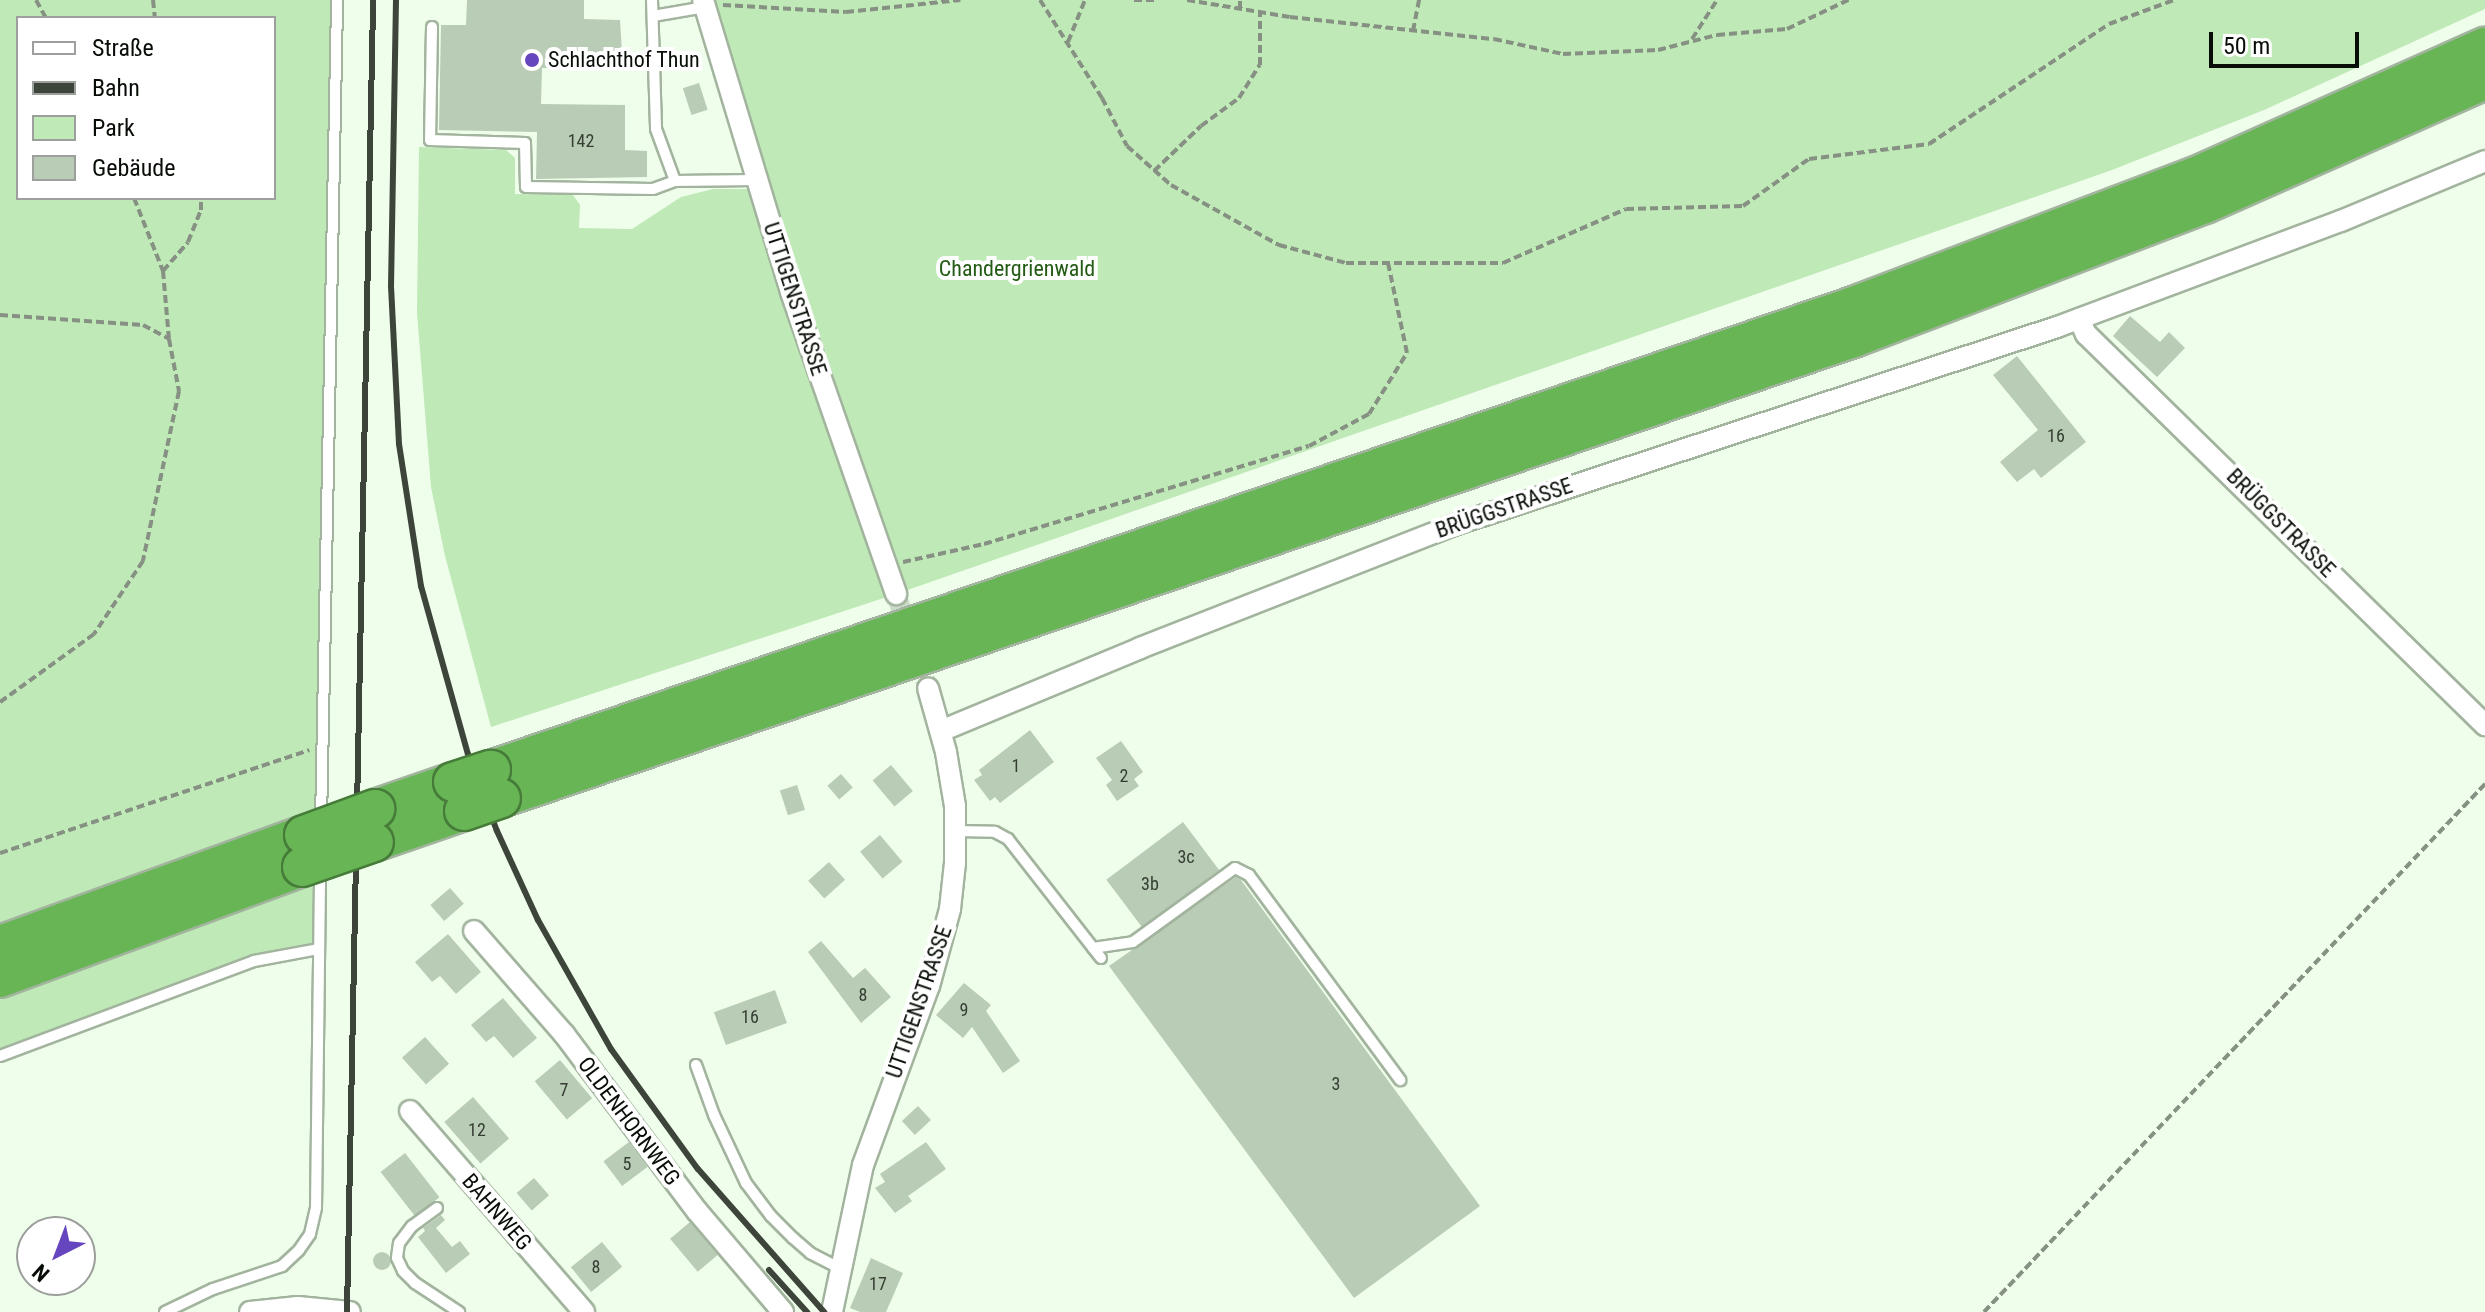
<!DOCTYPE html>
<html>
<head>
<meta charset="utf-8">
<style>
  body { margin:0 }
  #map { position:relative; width:2485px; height:1312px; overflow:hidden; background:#effeeb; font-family:"Roboto Condensed",sans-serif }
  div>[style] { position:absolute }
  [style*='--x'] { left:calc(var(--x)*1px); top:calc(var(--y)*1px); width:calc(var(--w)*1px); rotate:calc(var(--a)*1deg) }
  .green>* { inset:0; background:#bfe9b6 }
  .building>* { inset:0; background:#b9ccb5; transform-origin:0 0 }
  .round { border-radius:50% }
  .street-tunnel>* { height:20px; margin-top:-10px; transform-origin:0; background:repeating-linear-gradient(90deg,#ccdac9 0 20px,transparent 0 30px) }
  .path>* { height:4px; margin-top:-2px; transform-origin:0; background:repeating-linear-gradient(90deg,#869183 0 8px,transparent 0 12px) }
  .roads { filter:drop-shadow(2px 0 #a2b49e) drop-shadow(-2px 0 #a2b49e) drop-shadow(0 2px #a2b49e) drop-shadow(0 -2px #a2b49e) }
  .lane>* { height:10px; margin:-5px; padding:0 5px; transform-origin:5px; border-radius:5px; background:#fff }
  .street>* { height:20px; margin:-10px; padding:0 10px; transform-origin:10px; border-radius:10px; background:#fff }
  .highway>* { height:38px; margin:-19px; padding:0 19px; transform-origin:19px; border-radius:19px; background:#67b554 }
  .rail>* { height:6px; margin:-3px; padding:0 3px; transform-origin:3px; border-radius:3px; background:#3d453b }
  .bridges { filter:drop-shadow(2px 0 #467b39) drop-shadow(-2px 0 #467b39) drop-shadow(0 2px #467b39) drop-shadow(0 -2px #467b39) }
  .highway-bridge>* { height:38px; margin:-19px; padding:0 19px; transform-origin:19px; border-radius:19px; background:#67b554 }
  .dots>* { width:22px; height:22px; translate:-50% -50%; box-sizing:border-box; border:4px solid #fff; border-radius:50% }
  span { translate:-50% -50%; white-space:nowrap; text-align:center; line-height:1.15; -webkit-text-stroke:8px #fff; paint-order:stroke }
  .number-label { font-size:18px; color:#343e32 }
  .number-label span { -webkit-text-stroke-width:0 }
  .poi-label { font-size:22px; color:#080e07 }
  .left { translate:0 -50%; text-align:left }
  .park-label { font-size:22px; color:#235b14 }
  .street-label { font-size:22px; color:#080e07 }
  .legend { position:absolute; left:16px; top:16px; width:260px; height:184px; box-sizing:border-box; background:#fff; border:2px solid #9c9f9c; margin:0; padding:10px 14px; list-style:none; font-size:24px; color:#080e07 }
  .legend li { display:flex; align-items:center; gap:16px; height:40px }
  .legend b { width:40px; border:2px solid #9c9f9c }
  .north { position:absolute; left:16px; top:1216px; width:80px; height:80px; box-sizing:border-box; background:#fff; border:2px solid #9c9f9c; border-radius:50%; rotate:222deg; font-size:22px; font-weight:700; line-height:32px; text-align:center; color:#080e07 }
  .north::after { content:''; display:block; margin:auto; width:28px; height:36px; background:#6546bf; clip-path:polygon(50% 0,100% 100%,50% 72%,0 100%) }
  .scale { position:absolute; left:2209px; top:32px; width:150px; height:36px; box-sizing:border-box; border:4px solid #080e07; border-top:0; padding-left:10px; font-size:24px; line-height:28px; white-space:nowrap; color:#080e07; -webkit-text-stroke:6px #fff; paint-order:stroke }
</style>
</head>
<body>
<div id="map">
  <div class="green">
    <div style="clip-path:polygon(evenodd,0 0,337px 0,318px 949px,282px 953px,0 1056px,0 0,18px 18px,274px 18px,274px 198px,18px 198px,18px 18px)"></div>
    <div style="clip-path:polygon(703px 0,2485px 0,2485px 9px,2264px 110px,2112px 170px,896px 594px,491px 727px,445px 556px,431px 487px,417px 313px,419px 147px,506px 150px,515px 158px,515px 194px,573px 195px,580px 205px,579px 228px,632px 229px,681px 197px,713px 189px,758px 189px)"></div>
  </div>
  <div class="building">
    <div style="clip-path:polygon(467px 0,584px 0,584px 19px,620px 20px,623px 69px,542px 68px,541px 104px,625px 105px,625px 150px,647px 151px,647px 177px,536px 179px,537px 132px,439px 130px,441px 25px,466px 25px)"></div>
    <div style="left:699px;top:83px;width:28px;height:17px;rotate:72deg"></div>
    <div style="clip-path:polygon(2130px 316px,2160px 342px,2169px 332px,2185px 348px,2157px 377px,2113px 336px)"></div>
    <div style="clip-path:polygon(2017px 356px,2086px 442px,2041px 478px,2034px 469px,2017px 482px,2000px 462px,2038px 430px,1993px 375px)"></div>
    <div style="clip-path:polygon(1030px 730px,1054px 762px,1000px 803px,995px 797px,990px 801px,974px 780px,982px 775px,979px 770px)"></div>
    <div style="clip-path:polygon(1121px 741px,1143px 772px,1134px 779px,1139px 786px,1117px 801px,1106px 785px,1112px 780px,1096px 758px)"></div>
    <div style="left:891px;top:765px;width:34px;height:24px;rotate:50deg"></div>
    <div style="left:841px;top:774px;width:18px;height:18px;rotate:49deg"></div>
    <div style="left:797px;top:785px;width:26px;height:18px;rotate:72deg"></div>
    <div style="left:1183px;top:822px;width:60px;height:96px;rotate:53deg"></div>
    <div style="left:880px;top:835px;width:35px;height:26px;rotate:50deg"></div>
    <div style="left:829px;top:862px;width:24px;height:28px;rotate:48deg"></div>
    <div style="clip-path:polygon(1236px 877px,1241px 880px,1480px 1206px,1354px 1298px,1109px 966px)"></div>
    <div style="left:450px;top:888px;width:21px;height:26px;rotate:49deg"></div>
    <div style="clip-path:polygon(448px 934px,481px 972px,456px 994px,440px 976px,432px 982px,415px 962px)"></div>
    <div style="clip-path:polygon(821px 941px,853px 978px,865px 968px,891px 997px,861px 1023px,808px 952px)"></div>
    <div style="clip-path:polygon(964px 983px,991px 1005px,986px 1011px,1020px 1061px,1003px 1073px,972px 1027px,963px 1038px,936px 1015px)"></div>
    <div style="left:775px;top:990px;width:35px;height:65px;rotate:70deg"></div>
    <div style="clip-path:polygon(503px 998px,537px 1038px,513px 1058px,494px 1036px,486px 1042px,471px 1025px)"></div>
    <div style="left:425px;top:1037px;width:36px;height:31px;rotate:48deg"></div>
    <div style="left:560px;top:1060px;width:50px;height:33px;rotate:50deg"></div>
    <div style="left:473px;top:1097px;width:55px;height:38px;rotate:49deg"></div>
    <div style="left:918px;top:1106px;width:19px;height:22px;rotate:47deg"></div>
    <div style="left:629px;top:1142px;width:31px;height:32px;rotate:53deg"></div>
    <div style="clip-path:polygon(926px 1142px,946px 1169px,908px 1196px,912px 1201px,895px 1213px,875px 1188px,885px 1182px,880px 1174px)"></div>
    <div style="left:405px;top:1153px;width:56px;height:31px;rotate:52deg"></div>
    <div style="left:534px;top:1178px;width:23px;height:23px;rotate:49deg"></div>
    <div style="clip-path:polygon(441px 1215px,445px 1220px,436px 1228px,452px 1247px,460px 1241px,470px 1254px,446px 1273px,418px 1237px,425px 1231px,423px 1228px)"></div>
    <div style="left:690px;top:1222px;width:43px;height:26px;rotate:50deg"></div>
    <div style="left:602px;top:1242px;width:32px;height:40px;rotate:51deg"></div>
    <div class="round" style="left:373px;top:1252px;width:18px;height:18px"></div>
    <div style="clip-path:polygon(871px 1258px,903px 1273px,886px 1312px,860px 1312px,850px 1308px)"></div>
  </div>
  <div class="street-tunnel">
    <div style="--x:896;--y:594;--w:99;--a:71.2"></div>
  </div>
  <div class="path">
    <div style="--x:36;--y:0;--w:21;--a:61"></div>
    <div style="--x:153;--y:0;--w:18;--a:84"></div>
    <div style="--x:1040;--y:0;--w:116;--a:57.7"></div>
    <div style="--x:1102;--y:98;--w:54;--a:62.5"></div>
    <div style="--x:1127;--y:146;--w:59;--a:41.6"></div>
    <div style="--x:1171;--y:185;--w:124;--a:29.1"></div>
    <div style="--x:1279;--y:245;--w:69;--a:15"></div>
    <div style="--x:1346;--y:263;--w:157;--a:0"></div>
    <div style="--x:1503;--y:263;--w:134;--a:-23.7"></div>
    <div style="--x:1626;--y:209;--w:117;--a:-1.5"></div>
    <div style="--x:1743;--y:206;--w:81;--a:-35.5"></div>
    <div style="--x:1809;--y:159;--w:121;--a:-7.1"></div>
    <div style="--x:1929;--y:144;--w:216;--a:-33.7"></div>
    <div style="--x:2109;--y:24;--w:69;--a:-20.3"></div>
    <div style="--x:1134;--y:0;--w:21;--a:0"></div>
    <div style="--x:1187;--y:0;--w:104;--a:9.4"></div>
    <div style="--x:1290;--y:17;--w:205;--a:6.2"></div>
    <div style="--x:1494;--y:39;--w:71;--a:12.3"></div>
    <div style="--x:1563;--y:54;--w:95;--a:-2.4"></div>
    <div style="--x:1658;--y:50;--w:61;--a:-14.3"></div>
    <div style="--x:1717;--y:35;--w:70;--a:-4.9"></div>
    <div style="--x:1787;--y:29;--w:68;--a:-25.4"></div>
    <div style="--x:723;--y:5;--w:123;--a:3.3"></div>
    <div style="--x:846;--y:12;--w:115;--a:-6"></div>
    <div style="--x:1240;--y:9;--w:9;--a:-90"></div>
    <div style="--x:1413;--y:31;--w:32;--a:-79"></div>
    <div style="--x:1692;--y:39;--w:46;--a:-57.3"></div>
    <div style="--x:1068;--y:42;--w:45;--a:-68"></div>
    <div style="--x:1154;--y:171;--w:65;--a:-43.8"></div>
    <div style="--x:1201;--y:126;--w:47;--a:-36.4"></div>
    <div style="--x:1239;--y:98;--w:39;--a:-58"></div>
    <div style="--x:1260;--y:65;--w:53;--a:-90"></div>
    <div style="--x:134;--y:198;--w:79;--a:68.3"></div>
    <div style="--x:163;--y:271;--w:68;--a:85"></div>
    <div style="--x:163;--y:271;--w:38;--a:-49"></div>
    <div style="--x:188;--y:242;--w:35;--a:-68"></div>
    <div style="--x:201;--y:210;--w:12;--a:-90"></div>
    <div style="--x:0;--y:315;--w:143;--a:4"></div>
    <div style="--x:143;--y:325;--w:30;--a:28"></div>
    <div style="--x:169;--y:339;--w:53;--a:79.1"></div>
    <div style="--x:179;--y:391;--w:174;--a:102"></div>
    <div style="--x:143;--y:561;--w:88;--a:123.9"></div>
    <div style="--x:94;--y:634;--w:116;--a:144.1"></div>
    <div style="--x:903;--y:562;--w:83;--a:-12.5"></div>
    <div style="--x:984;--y:544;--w:339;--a:-16.8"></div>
    <div style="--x:1309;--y:446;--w:68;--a:-28.1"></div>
    <div style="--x:1369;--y:414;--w:72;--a:-58.1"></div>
    <div style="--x:1407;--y:353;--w:92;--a:-101.9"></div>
    <div style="--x:0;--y:853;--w:326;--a:-18.4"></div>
    <div style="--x:1984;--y:1312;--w:728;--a:-46.5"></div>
  </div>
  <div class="roads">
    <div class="lane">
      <div style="--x:652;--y:0;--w:129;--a:88.2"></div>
      <div style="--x:656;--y:129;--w:55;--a:69.9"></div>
      <div style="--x:653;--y:16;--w:53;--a:-9.8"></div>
      <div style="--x:432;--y:27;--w:113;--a:91"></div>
      <div style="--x:430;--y:140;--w:95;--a:1.8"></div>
      <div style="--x:525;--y:143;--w:44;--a:88.7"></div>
      <div style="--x:526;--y:187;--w:127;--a:0.9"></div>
      <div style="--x:653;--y:189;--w:23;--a:-20"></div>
      <div style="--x:675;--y:181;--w:81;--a:-0.7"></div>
      <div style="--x:321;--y:822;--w:822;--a:-88.88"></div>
      <div style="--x:956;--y:831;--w:39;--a:1"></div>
      <div style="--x:995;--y:832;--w:15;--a:28"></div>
      <div style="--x:1008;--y:839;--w:151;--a:52"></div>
      <div style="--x:1093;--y:948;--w:40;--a:-8.5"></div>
      <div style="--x:1133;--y:942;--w:126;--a:-36"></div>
      <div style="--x:1235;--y:868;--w:16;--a:27"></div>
      <div style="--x:1249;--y:875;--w:255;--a:53.6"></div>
      <div style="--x:0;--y:1056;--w:271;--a:-20.5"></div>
      <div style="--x:254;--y:961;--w:65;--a:-10.6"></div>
      <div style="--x:696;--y:1065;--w:53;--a:70.2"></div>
      <div style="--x:714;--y:1115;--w:75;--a:64.8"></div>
      <div style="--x:746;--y:1183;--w:41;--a:52.9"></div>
      <div style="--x:771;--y:1216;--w:31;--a:45"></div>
      <div style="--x:793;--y:1238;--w:23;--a:41"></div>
      <div style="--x:810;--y:1253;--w:34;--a:27"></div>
      <div style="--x:437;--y:1208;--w:31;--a:144"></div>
      <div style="--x:412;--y:1226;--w:21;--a:127"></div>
      <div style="--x:399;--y:1243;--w:15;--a:98"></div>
      <div style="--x:397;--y:1258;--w:14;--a:65"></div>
      <div style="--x:403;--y:1271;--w:17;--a:45"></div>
      <div style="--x:415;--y:1283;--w:53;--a:33.4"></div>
      <div style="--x:165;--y:1312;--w:53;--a:-25.6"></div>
      <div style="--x:213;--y:1289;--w:73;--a:-18.4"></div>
      <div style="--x:282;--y:1266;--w:23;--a:-43"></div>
      <div style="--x:299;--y:1250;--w:19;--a:-55"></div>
      <div style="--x:310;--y:1234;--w:27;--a:-77"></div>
      <div style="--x:316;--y:1208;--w:338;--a:-89.3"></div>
    </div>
    <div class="street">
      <div style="--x:703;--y:0;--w:305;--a:73.2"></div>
      <div style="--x:791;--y:292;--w:320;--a:70.8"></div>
      <div style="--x:2079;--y:319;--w:17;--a:65"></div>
      <div style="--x:2086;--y:334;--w:559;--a:44.42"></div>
      <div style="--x:941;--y:731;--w:216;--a:-22.6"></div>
      <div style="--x:1140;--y:648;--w:334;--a:-21.4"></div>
      <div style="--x:1451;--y:526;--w:638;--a:-18.18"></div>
      <div style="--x:2057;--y:327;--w:303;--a:-20.5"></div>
      <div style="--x:2341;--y:221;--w:156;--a:-22.6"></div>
      <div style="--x:474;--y:931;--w:137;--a:48.9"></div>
      <div style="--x:564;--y:1034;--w:221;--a:53.1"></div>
      <div style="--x:697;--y:1211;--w:133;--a:49.6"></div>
      <div style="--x:410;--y:1111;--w:266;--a:49.1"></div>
      <div style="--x:250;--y:1312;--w:48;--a:-5.9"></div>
      <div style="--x:298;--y:1307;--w:52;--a:5.5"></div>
      <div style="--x:832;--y:1312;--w:150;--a:-78.1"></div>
      <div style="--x:863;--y:1165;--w:191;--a:-69.8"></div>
      <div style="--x:929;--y:986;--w:80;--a:-74.7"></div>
      <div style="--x:950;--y:909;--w:46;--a:-83.8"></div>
      <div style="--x:955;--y:863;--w:57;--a:-90"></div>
      <div style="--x:955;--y:806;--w:55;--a:-99.5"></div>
      <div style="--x:946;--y:752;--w:66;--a:-105.7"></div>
    </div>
    <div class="highway">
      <div style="--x:491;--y:770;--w:1437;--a:-18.8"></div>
      <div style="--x:1851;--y:307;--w:367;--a:-20.8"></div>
      <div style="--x:2194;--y:177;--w:319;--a:-24.1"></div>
      <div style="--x:501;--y:798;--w:1431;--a:-18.79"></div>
      <div style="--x:1856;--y:337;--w:373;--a:-20.9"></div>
      <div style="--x:2205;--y:204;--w:306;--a:-23.9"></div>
      <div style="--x:375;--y:809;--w:83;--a:-19.1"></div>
      <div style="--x:374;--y:842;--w:95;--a:-19"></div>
      <div style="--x:0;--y:945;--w:323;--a:-19.9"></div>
      <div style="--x:0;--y:978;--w:322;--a:-20.2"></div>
    </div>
  </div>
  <div class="rail">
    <div style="--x:396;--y:0;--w:286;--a:91"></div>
    <div style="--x:391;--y:286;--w:158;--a:87.1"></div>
    <div style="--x:399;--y:444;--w:144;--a:81.2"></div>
    <div style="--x:421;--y:586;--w:174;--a:74.4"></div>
    <div style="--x:468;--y:754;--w:82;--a:69.4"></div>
    <div style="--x:497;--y:831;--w:98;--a:65.3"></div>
    <div style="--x:538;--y:920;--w:148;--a:60.5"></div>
    <div style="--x:611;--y:1049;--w:148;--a:54.1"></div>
    <div style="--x:698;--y:1169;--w:191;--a:48.6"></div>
    <div style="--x:769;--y:1270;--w:57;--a:47.9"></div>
    <div style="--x:347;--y:1312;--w:1312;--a:-88.86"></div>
  </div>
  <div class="bridges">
    <div class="highway-bridge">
      <div style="--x:453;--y:782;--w:40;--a:-18"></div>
      <div style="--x:464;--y:811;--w:39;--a:-19"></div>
      <div style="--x:304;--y:835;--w:76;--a:-20.1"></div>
      <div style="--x:302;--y:867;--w:76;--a:-19.1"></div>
    </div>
  </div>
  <div class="dots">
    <div style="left:532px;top:60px;background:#6546bf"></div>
  </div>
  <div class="number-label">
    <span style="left:581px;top:141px">142</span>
    <span style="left:2056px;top:436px">16</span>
    <span style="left:1016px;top:766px">1</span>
    <span style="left:1124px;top:776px">2</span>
    <span style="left:1186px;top:857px">3c</span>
    <span style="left:1150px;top:884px">3b</span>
    <span style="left:863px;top:995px">8</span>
    <span style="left:964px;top:1010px">9</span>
    <span style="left:750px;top:1017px">16</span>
    <span style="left:1336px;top:1084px">3</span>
    <span style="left:564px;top:1090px">7</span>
    <span style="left:477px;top:1130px">12</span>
    <span style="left:627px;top:1164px">5</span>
    <span style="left:596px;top:1267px">8</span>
    <span style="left:878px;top:1284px">17</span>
  </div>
  <div class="poi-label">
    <span class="left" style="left:548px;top:60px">Schlachthof Thun</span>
  </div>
  <div class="park-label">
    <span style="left:1017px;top:269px">Chandergrienwald</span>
  </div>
  <div class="street-label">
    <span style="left:795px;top:299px;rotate:72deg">UTTIGENSTRASSE</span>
    <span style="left:1504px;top:508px;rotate:-19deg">BRÜGGSTRASSE</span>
    <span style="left:2281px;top:523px;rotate:45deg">BRÜGGSTRASSE</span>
    <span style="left:919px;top:1002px;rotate:-71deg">UTTIGENSTRASSE</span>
    <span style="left:629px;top:1121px;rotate:53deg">OLDENHORNWEG</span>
    <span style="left:497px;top:1212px;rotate:49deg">BAHNWEG</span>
  </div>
  <ul class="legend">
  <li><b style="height:10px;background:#fff"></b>Straße</li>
  <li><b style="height:10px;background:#3d453b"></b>Bahn</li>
  <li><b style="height:22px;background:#bfe9b6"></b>Park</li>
  <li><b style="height:22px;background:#b9ccb5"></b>Gebäude</li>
  </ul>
  <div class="north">N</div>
  <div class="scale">50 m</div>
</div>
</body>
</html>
